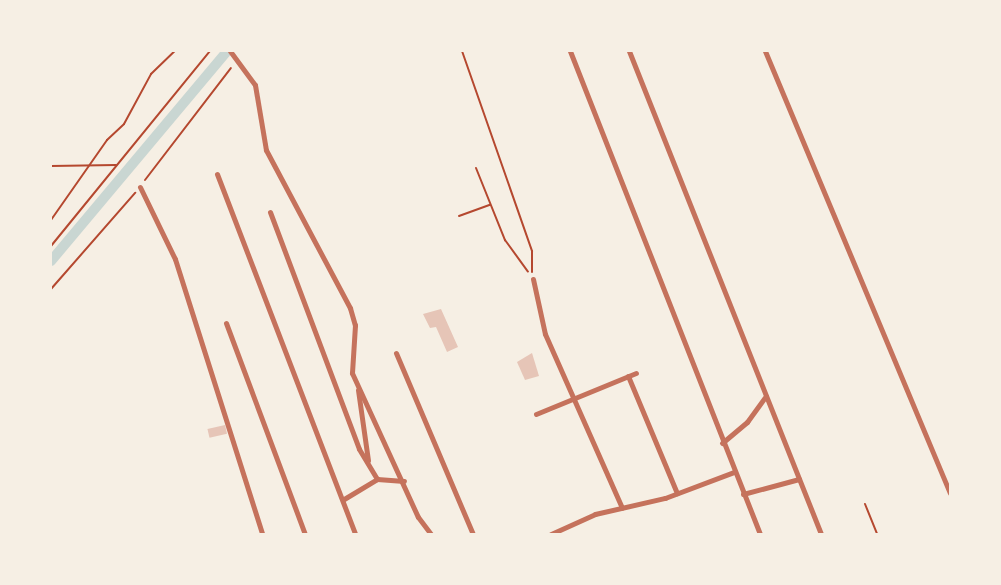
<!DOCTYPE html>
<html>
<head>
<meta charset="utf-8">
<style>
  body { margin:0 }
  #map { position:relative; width:1001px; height:585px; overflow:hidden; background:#f6efe4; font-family:Mulish,sans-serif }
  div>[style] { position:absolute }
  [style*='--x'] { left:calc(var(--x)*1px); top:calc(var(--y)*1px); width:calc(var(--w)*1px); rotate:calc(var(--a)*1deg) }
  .canal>* { height:10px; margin:-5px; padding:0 5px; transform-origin:5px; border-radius:5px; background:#c9d6d2 }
  .building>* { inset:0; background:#e6c5b7; transform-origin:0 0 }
  .path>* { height:2px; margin:-1px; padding:0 1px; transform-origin:1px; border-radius:1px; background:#b5482f }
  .minor>* { height:5px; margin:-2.5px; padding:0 2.5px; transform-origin:2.5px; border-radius:2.5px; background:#c5725c }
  span { translate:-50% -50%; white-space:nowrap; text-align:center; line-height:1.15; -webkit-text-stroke:5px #f6efe4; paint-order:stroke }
  .frame { position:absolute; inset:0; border:52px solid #f6efe4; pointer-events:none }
</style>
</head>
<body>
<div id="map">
  <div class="canal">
    <div style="--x:51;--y:261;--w:274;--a:-50"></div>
  </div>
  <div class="building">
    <div style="clip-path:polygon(441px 309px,458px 347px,447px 352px,436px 327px,430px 328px,423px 314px)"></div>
    <div style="clip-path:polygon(532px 353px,539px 376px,525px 380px,517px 362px)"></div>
    <div style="left:225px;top:425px;width:9px;height:18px;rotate:77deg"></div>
  </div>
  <div class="path">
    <div style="--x:462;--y:51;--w:212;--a:70.7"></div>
    <div style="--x:532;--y:251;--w:21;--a:90"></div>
    <div style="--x:51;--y:166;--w:65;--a:-0.9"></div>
    <div style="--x:476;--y:168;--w:78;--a:68.1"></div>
    <div style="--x:505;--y:240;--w:39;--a:54"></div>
    <div style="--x:145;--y:180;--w:141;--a:-52.5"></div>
    <div style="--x:459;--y:216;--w:33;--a:-20"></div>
    <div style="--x:51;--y:220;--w:98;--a:-55"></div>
    <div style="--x:107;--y:140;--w:23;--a:-43"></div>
    <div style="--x:124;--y:124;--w:57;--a:-61.6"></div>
    <div style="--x:151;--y:74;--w:33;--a:-44"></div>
    <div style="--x:51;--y:246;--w:252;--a:-50.8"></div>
    <div style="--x:51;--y:289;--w:128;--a:-48.8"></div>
    <div style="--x:865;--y:504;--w:32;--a:68"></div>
  </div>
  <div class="minor">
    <div style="--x:230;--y:51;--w:42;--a:53.7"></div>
    <div style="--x:255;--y:85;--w:66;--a:80.4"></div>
    <div style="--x:266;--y:150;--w:179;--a:62"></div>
    <div style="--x:350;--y:308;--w:18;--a:74"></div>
    <div style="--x:355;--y:325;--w:48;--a:93.6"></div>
    <div style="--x:352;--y:373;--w:158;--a:65.4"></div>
    <div style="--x:418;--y:517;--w:21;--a:53"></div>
    <div style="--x:570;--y:51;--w:519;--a:68.53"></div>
    <div style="--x:629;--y:51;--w:520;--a:68.32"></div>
    <div style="--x:765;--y:51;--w:479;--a:67.3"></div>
    <div style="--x:217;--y:174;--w:386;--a:69"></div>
    <div style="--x:140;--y:187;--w:80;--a:64.1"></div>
    <div style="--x:175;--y:259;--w:288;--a:72.4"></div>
    <div style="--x:270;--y:212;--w:253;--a:69.4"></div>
    <div style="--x:359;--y:449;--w:35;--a:59"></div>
    <div style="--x:533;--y:279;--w:56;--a:77.7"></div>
    <div style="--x:545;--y:334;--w:190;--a:66.1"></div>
    <div style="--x:226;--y:323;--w:225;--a:69.5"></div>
    <div style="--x:396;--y:353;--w:197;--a:67"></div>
    <div style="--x:628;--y:376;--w:127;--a:67.3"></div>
    <div style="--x:358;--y:390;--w:71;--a:81.9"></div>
    <div style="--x:536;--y:414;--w:108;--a:-22.3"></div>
    <div style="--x:722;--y:443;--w:33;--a:-40"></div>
    <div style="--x:747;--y:422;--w:32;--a:-54"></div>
    <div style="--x:743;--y:494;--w:58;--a:-15"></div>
    <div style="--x:344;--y:499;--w:39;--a:-31"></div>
    <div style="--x:377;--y:479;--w:27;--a:4"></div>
    <div style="--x:551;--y:534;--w:48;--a:-24.4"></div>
    <div style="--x:595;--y:514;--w:72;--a:-12.9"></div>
    <div style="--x:665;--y:498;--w:74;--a:-20.6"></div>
  </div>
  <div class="frame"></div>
</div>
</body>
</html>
